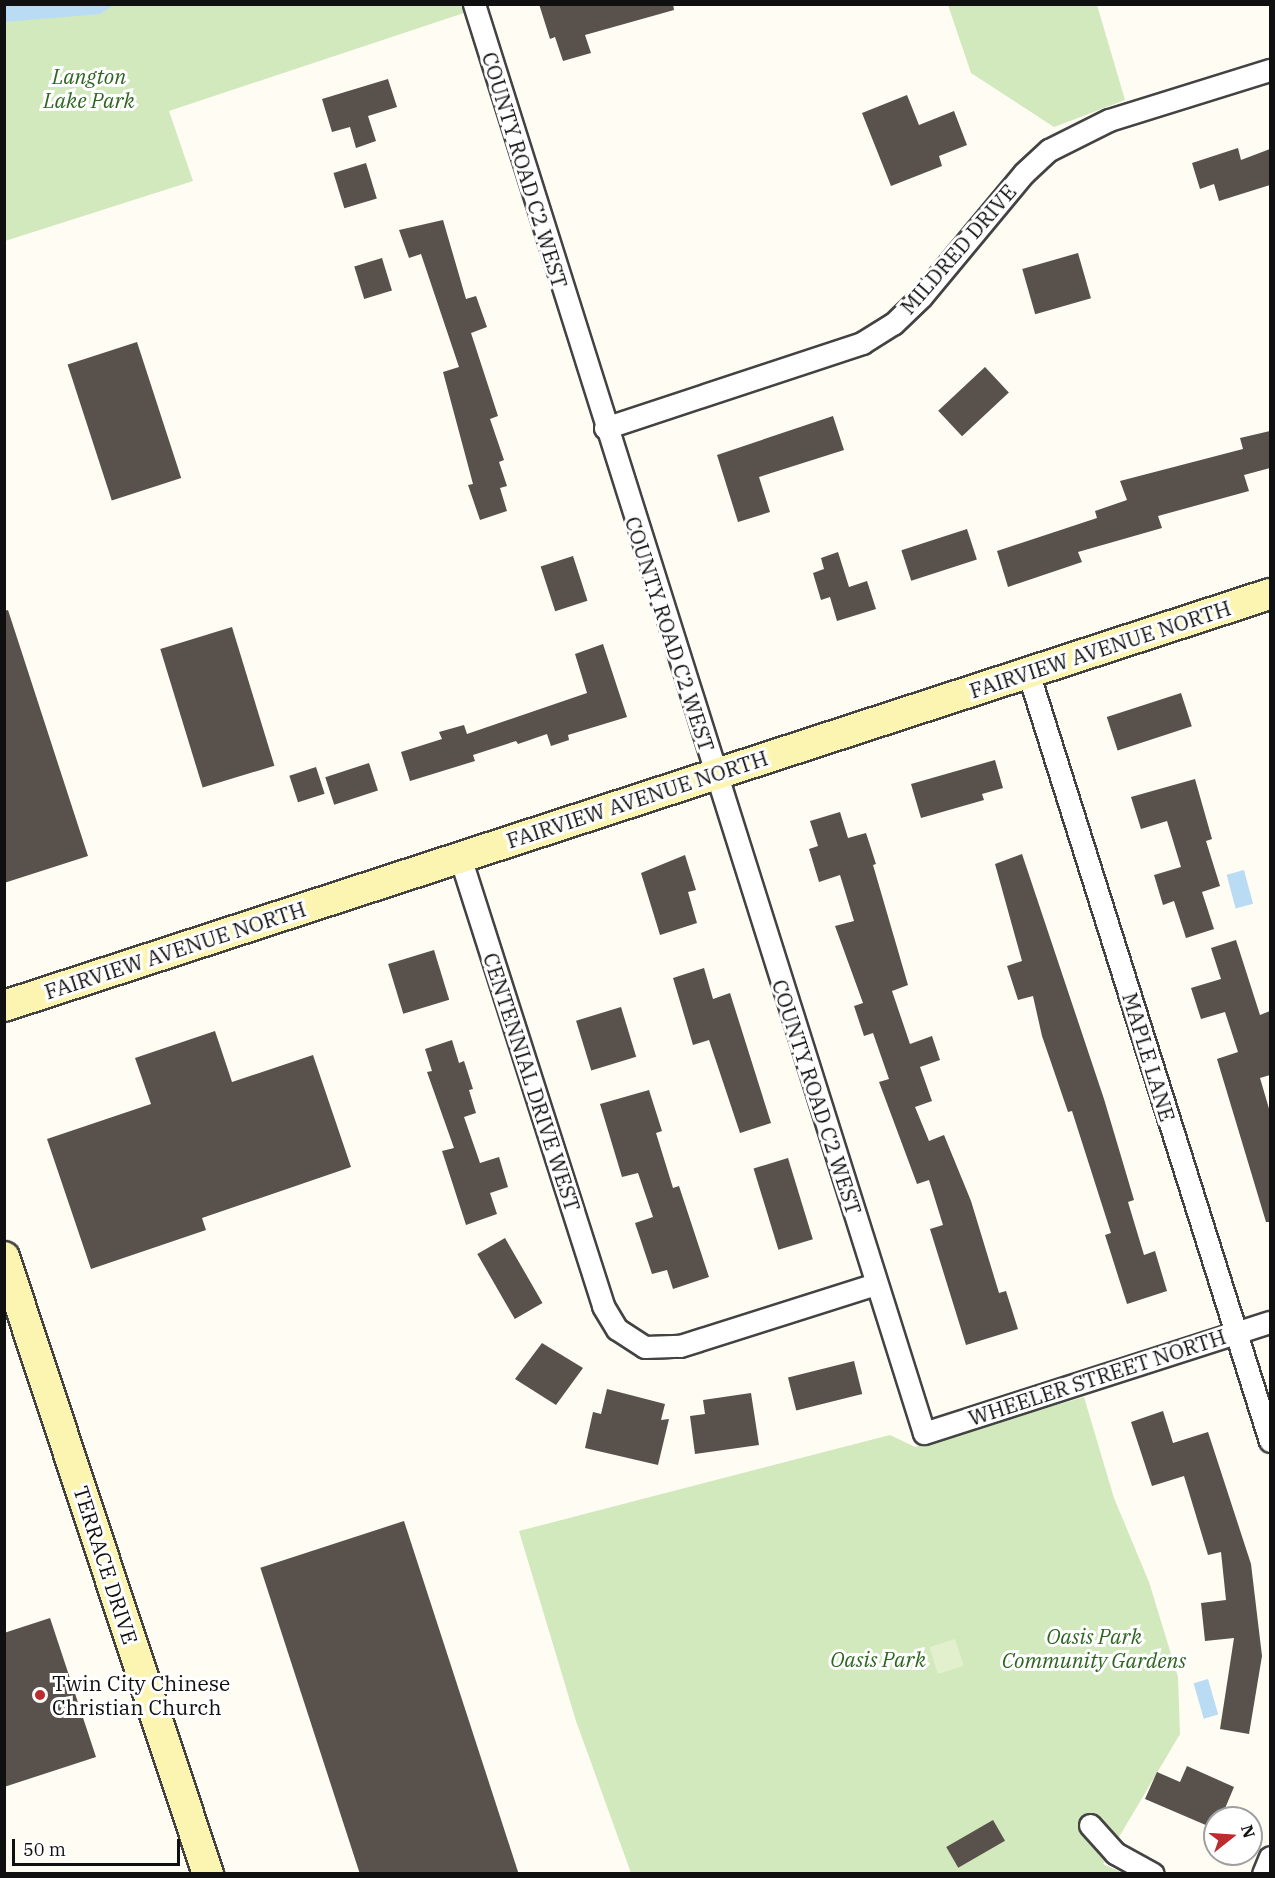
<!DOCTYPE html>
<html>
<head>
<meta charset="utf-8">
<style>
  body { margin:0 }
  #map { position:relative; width:1275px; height:1878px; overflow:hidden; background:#fefcf3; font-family:"IBM Plex Serif",serif }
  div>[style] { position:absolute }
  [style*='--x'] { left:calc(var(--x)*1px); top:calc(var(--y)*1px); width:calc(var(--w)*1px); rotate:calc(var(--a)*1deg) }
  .green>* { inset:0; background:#d2e8bd }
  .pitch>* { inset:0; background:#e3f0ce; transform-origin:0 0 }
  .water>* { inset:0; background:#b9dcf4; transform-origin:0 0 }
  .building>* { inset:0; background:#58514c; transform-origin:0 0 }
  .roads { filter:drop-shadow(2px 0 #434343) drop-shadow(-2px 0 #434343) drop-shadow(0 2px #434343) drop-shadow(0 -2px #434343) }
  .street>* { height:21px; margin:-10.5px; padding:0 10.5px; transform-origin:10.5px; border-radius:10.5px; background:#fff }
  .secondary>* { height:30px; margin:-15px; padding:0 15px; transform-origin:15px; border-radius:15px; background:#fcf5b1 }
  .dots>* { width:16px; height:16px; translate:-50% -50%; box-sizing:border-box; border:3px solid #fff; border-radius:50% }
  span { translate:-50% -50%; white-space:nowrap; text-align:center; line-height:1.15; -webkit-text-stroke:6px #fff; paint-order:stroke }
  .park-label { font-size:21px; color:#2e6621; font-style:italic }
  .street-label { font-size:21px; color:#101010 }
  .poi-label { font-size:21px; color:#101010 }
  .left { translate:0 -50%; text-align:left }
  .frame { position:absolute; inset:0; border:6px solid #101010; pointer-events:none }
  .north { position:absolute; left:1203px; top:1806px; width:60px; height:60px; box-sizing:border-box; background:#fff; border:2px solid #9f9f9f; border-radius:50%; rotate:73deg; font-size:16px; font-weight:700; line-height:24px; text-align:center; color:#101010 }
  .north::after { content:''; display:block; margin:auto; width:21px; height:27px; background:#bb2c2f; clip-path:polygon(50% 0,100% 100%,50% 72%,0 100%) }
  .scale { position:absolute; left:12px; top:1839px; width:168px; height:27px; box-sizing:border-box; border:3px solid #101010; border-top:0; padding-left:8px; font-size:18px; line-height:21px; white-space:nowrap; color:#101010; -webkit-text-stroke:4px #fff; paint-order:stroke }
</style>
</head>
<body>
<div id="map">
  <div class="green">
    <div style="clip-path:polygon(5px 5px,488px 5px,169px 111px,193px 181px,5px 241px)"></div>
    <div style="clip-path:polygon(948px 5px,1097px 5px,1125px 100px,1054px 127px,971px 73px)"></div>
    <div style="clip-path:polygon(1084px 1397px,1114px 1498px,1149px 1582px,1178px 1677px,1180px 1734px,1103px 1864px,1123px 1873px,631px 1873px,576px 1721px,519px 1531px,890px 1435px,915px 1447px)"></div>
  </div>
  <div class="pitch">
    <div style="left:955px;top:1639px;width:28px;height:27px;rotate:72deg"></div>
  </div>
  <div class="water">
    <div style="clip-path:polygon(5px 4px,114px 4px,114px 5px,100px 14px,5px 22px)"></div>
    <div style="left:1244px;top:870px;width:35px;height:18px;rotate:75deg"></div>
    <div style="left:1208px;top:1679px;width:37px;height:15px;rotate:74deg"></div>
  </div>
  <div class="building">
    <div style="clip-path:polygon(539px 4px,673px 4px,674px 10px,585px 35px,591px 53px,563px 61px,555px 37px,550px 39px)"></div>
    <div style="clip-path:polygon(388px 79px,397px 107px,368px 116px,376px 141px,356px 148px,350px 127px,332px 132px,322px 99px)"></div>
    <div style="clip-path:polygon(907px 95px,919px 125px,954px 111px,967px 145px,939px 156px,942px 166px,891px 186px,862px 113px)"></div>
    <div style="clip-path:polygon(1238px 148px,1241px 160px,1270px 149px,1270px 185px,1219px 201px,1214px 184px,1200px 189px,1192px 163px)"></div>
    <div style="left:366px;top:163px;width:37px;height:34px;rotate:73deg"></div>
    <div style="clip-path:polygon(443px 220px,466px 299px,476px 296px,487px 327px,471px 333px,498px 416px,490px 419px,504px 460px,499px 462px,507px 486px,500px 488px,507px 511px,480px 520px,468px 485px,473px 484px,443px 372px,459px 367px,421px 254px,409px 258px,399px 230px)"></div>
    <div style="left:1078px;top:253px;width:47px;height:58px;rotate:74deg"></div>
    <div style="left:382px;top:258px;width:34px;height:29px;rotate:73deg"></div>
    <div style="left:137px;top:342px;width:143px;height:73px;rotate:72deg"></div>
    <div style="left:985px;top:367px;width:35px;height:64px;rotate:47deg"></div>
    <div style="clip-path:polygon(833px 416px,844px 450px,759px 477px,770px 512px,738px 522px,717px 455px)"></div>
    <div style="clip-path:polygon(1270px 431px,1270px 468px,1244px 475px,1249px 491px,1158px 516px,1162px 528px,1078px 552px,1082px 562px,1008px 587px,997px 551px,1097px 518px,1095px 511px,1127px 500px,1120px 481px,1243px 449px,1240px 438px)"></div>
    <div style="left:967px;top:529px;width:32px;height:69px;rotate:72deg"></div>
    <div style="clip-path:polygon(838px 552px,849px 587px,867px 581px,876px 609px,837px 621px,830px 597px,821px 600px,813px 573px,824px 569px,821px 558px)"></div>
    <div style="left:573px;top:556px;width:47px;height:34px;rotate:72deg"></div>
    <div style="clip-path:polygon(8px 610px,88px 856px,4px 883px,4px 611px)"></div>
    <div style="left:232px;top:627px;width:145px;height:75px;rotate:73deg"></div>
    <div style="clip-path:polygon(603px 644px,627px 717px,568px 735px,569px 740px,551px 746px,547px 734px,518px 744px,516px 741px,473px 755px,475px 761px,410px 781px,401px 752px,442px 739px,439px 732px,464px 725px,467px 734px,587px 693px,575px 654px)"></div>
    <div style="left:1181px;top:693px;width:35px;height:78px;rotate:72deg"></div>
    <div style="clip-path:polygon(995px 760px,1003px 788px,982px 794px,984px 800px,921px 818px,911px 784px)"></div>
    <div style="left:369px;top:763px;width:29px;height:46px;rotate:72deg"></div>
    <div style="left:316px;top:767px;width:28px;height:28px;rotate:72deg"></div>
    <div style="clip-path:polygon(1195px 779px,1212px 839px,1206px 841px,1220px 886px,1202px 892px,1214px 929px,1186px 938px,1174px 901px,1163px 905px,1154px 875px,1181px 867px,1167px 821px,1141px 829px,1131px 797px)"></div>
    <div style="clip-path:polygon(840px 812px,848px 838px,866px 833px,876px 864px,873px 865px,908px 985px,892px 991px,910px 1044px,932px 1036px,940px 1060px,920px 1067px,932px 1101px,915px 1107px,929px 1141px,944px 1135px,971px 1201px,999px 1293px,1006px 1291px,1018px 1329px,966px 1345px,930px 1229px,943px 1225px,929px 1180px,917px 1184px,879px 1082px,889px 1079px,873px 1033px,864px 1036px,854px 1006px,863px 1003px,835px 926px,854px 921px,840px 875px,819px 882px,809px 849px,818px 846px,810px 821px)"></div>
    <div style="clip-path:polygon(1022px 854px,1104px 1099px,1134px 1200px,1128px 1202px,1144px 1255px,1155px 1251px,1167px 1291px,1127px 1304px,1105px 1235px,1111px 1233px,1072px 1111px,1068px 1112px,1042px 1036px,1033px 996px,1018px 1000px,1007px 966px,1022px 961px,995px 864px)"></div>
    <div style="clip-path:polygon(685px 855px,696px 890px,688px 892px,697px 923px,660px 935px,641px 873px)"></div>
    <div style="clip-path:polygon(1236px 940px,1260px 1015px,1270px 1011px,1270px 1075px,1260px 1078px,1270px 1112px,1270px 1222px,1266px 1222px,1217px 1059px,1238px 1052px,1225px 1012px,1201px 1019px,1191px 988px,1221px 979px,1211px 948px)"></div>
    <div style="left:434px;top:950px;width:52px;height:48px;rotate:73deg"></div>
    <div style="clip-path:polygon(704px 968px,713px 999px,730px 993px,771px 1123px,740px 1133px,709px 1040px,693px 1045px,673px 978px)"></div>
    <div style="left:621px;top:1007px;width:52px;height:47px;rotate:73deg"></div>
    <div style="clip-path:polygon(215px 1031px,232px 1082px,313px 1055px,351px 1167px,202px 1218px,206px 1230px,91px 1269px,47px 1139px,151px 1104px,135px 1058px)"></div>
    <div style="clip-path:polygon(452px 1040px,459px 1063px,464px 1061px,473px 1089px,469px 1090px,476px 1113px,464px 1117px,480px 1163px,499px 1157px,508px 1187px,490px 1193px,497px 1214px,466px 1225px,442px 1151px,454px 1148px,427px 1072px,432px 1071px,425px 1049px)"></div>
    <div style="clip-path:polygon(649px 1090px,662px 1131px,656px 1133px,673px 1188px,679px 1186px,709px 1277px,673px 1289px,667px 1270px,652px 1274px,635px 1223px,653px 1217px,638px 1173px,622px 1177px,600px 1104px)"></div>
    <div style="left:788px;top:1158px;width:85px;height:36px;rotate:73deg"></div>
    <div style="left:505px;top:1238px;width:75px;height:32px;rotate:60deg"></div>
    <div style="clip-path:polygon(542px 1343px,583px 1368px,556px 1405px,515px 1379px)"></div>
    <div style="left:854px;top:1361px;width:34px;height:68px;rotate:76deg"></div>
    <div style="clip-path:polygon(607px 1389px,665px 1404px,661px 1420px,669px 1419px,658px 1465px,585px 1448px,593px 1412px,601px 1414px)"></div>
    <div style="clip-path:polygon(751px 1393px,759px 1445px,695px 1454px,690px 1416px,705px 1414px,703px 1400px)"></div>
    <div style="clip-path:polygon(1163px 1411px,1173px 1443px,1208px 1432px,1251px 1564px,1262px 1656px,1249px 1734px,1220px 1729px,1234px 1638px,1205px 1641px,1201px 1603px,1226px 1600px,1221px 1552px,1208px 1555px,1184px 1476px,1152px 1486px,1131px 1422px)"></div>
    <div style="left:404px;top:1521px;width:371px;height:151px;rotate:72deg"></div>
    <div style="clip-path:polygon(50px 1618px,96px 1757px,4px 1787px,4px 1633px)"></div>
    <div style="clip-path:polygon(1187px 1766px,1234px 1787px,1221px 1818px,1215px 1818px,1215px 1829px,1145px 1799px,1157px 1772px,1180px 1782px)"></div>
    <div style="left:993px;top:1820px;width:24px;height:54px;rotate:60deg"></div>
  </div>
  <div class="roads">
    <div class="street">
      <div style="--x:474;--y:4;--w:1498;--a:72.52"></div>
      <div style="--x:924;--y:1433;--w:363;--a:-17.8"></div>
      <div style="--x:605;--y:428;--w:271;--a:-18.3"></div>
      <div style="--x:862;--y:343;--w:36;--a:-32"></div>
      <div style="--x:893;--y:324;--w:39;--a:-44"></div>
      <div style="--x:921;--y:297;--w:161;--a:-50.3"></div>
      <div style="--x:1024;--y:173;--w:34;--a:-43"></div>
      <div style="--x:1049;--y:150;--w:67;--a:-26.6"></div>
      <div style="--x:1109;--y:120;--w:169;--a:-17.3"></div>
      <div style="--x:1028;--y:672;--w:806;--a:72.53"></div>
      <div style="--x:460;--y:857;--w:471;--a:72.3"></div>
      <div style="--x:603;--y:1306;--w:27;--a:59"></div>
      <div style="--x:617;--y:1329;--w:33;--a:33"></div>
      <div style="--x:645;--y:1347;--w:35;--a:-2"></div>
      <div style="--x:680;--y:1346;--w:206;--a:-17.6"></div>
      <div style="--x:1090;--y:1825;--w:38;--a:48"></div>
      <div style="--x:1115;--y:1853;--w:43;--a:28.9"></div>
      <div style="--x:1263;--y:1874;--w:18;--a:-68"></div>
    </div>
    <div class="secondary">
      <div style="--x:4;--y:1006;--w:1331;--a:-18.03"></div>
      <div style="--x:4;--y:1257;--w:650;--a:71.7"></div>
    </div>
  </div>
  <div class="dots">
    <div style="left:40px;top:1695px;background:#bb2c2f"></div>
  </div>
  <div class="park-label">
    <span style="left:89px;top:88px">Langton<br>Lake Park</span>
    <span style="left:1094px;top:1648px">Oasis Park<br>Community Gardens</span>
    <span style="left:878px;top:1659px">Oasis Park</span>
  </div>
  <div class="street-label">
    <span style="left:525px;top:170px;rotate:73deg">COUNTY ROAD C2 WEST</span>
    <span style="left:958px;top:249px;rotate:-49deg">MILDRED DRIVE</span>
    <span style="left:670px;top:634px;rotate:72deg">COUNTY ROAD C2 WEST</span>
    <span style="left:1100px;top:649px;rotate:-18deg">FAIRVIEW AVENUE NORTH</span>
    <span style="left:637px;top:799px;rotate:-18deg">FAIRVIEW AVENUE NORTH</span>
    <span style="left:175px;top:950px;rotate:-18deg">FAIRVIEW AVENUE NORTH</span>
    <span style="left:1149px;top:1057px;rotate:73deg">MAPLE LANE</span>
    <span style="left:532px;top:1082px;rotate:72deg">CENTENNIAL DRIVE WEST</span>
    <span style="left:817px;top:1097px;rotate:72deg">COUNTY ROAD C2 WEST</span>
    <span style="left:1097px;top:1377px;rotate:-18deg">WHEELER STREET NORTH</span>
    <span style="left:106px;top:1565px;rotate:72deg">TERRACE DRIVE</span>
  </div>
  <div class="poi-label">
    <span class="left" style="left:52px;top:1695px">Twin City Chinese<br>Christian Church</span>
  </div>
  <div class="frame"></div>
  <div class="north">N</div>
  <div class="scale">50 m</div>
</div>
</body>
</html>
